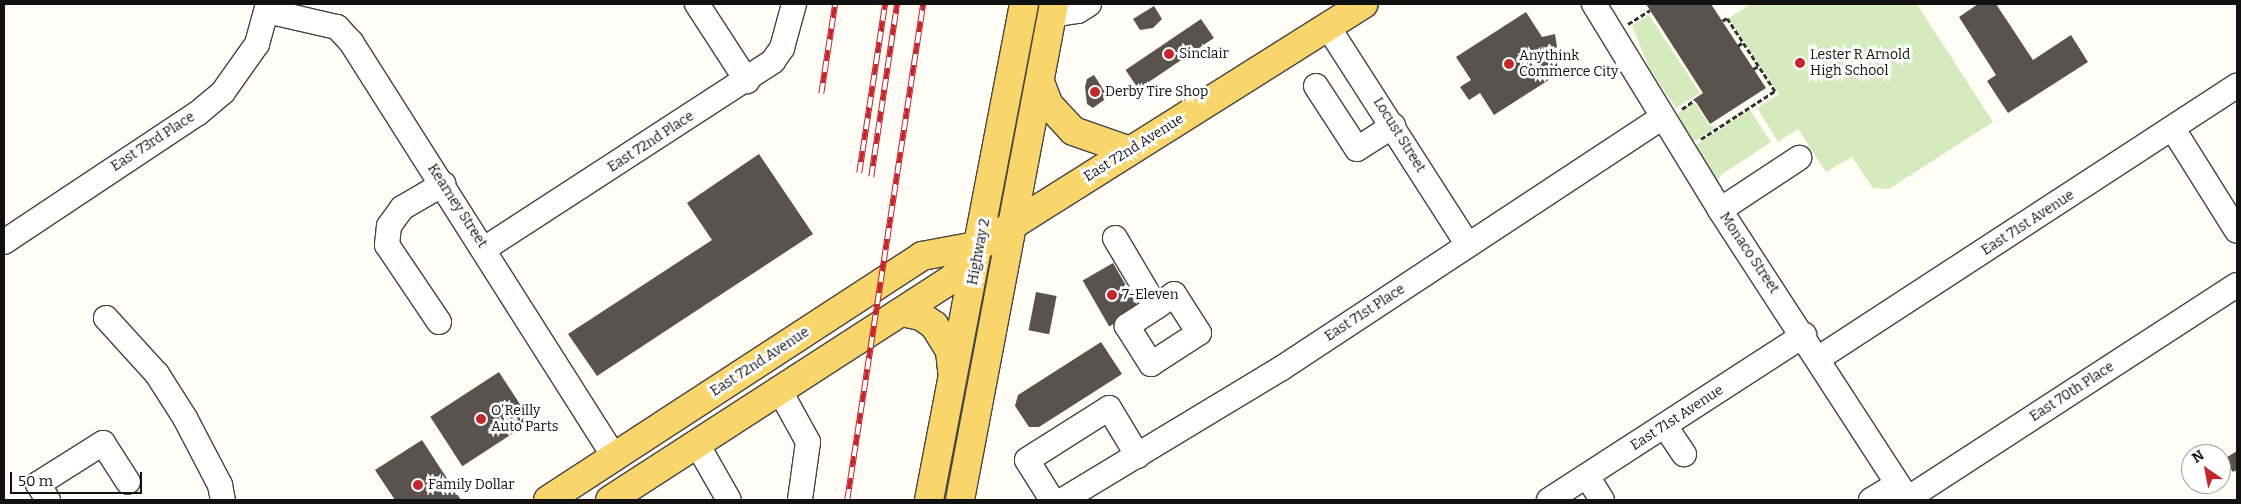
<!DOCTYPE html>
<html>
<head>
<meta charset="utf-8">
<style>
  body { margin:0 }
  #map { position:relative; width:2241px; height:504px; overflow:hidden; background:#fffdf5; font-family:Bitter,serif }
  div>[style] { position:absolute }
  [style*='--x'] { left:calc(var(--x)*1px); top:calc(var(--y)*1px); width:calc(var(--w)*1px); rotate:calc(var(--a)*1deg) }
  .green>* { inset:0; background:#d5ebbd }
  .building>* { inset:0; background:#5a524d; transform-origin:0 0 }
  .path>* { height:3px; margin-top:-1.5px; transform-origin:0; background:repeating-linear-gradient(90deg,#333 0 5px,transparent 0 7.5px) }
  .roads { filter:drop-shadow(1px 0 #444) drop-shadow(-1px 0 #444) drop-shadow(0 1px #444) drop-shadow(0 -1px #444) }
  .minor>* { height:24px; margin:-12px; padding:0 12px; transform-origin:12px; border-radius:12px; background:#fff }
  .major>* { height:28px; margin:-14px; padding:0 14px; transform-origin:14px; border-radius:14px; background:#f9d66b }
  .rail>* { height:5.5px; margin-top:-2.75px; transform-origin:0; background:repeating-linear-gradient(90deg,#fff 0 11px,#c4262e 0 22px); box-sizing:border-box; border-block:1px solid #c4262e }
  .dots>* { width:14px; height:14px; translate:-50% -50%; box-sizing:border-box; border:2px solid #fff; border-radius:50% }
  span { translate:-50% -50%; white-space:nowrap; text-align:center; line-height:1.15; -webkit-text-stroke:5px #fff; paint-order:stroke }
  .poi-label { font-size:14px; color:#111 }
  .left { translate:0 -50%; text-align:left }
  .street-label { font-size:14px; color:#111 }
  .frame { position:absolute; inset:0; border:5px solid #111; pointer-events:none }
  .north { position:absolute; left:2181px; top:444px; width:50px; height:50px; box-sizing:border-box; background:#fff; border:1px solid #a0a0a0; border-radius:50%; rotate:327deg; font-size:14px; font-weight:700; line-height:20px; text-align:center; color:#111 }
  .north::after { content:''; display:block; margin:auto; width:18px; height:22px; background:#c4262e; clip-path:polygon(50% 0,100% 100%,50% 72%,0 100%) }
  .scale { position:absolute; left:10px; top:472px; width:132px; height:22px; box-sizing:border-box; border:2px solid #111; border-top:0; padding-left:6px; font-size:15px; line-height:18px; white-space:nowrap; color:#111; -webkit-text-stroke:4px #fff; paint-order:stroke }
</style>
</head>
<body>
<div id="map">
  <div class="green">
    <div style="clip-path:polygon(1751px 4px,1917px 4px,1993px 122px,1889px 189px,1873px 188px,1852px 157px,1826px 172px,1798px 129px,1778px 142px,1757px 108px,1779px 94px,1729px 18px)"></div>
    <div style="clip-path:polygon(1649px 15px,1700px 93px,1676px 108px,1649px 68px,1632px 25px)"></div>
    <div style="clip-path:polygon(1695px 103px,1709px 125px,1716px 127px,1693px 142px,1680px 123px,1678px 113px)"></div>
    <div style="clip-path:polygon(1750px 110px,1771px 142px,1721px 175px,1717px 182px,1695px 146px)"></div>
  </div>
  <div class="building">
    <div style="clip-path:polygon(1646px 4px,1711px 4px,1766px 88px,1710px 124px,1694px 99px,1703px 93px)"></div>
    <div style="clip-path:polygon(1978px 4px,1996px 4px,2033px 60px,2071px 35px,2088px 62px,2008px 113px,1987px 81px,1996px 75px,1959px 17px)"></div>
    <div style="clip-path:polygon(1154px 6px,1162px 19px,1153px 28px,1140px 30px,1133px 19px)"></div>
    <div style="clip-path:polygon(1526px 12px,1542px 37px,1555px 34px,1557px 47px,1550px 51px,1563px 71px,1494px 115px,1480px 93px,1469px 100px,1460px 87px,1471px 80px,1456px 57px)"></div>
    <div style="left:1201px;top:19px;width:23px;height:91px;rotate:56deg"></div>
    <div style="clip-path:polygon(1094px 75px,1108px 97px,1093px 108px,1087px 104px,1085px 87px,1087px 79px)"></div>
    <div style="clip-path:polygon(759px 154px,813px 234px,597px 376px,568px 334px,712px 240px,687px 203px)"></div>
    <div style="left:1113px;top:263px;width:53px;height:35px;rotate:60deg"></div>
    <div style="left:1036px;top:292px;width:21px;height:39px;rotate:11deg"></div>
    <div style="clip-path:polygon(1101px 342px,1122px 374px,1039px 427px,1029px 427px,1015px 406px,1018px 395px)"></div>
    <div style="left:499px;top:372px;width:59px;height:82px;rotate:57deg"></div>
    <div style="clip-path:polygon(422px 440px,461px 500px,395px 500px,375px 470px)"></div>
    <div style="clip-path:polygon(2237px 451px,2237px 470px,2233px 472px,2224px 459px)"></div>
  </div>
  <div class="path">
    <div style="--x:1628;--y:24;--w:26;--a:-32"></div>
    <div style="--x:1738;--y:46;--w:6;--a:-39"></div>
    <div style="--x:1753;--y:69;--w:7;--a:-27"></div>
    <div style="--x:1682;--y:109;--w:16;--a:-35"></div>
    <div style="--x:1701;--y:139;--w:88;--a:-33"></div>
    <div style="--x:1775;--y:91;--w:87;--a:-123.3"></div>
    <div style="--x:1727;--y:18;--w:6;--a:149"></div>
  </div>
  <div class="roads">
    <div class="minor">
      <div style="--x:697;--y:4;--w:92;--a:57"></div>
      <div style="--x:1594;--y:4;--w:241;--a:58.5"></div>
      <div style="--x:1720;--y:210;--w:346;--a:57"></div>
      <div style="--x:267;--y:11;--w:72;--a:12.9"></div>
      <div style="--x:337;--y:27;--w:21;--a:47"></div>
      <div style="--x:351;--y:42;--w:490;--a:57.6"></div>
      <div style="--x:1052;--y:15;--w:26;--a:-9"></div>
      <div style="--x:1078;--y:11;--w:13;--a:-32"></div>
      <div style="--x:1328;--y:27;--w:259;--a:57.3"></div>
      <div style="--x:1316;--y:86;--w:75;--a:56.9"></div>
      <div style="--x:1357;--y:149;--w:43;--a:-32.6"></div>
      <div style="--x:2173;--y:129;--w:120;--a:57.9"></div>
      <div style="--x:1720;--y:210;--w:95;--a:-33.4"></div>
      <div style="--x:1115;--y:238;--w:80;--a:59.3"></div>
      <div style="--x:1156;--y:307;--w:35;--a:147"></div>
      <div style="--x:1127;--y:326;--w:45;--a:57.7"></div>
      <div style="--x:1151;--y:364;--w:57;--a:-32.9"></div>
      <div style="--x:1199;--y:333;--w:46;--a:-122.7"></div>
      <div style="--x:1174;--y:294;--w:22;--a:144"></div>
      <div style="--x:4;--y:242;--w:232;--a:-33.6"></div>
      <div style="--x:197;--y:114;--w:34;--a:-40"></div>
      <div style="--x:223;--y:92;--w:59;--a:-54.7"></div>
      <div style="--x:257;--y:44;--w:41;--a:-74.6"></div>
      <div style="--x:484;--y:249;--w:345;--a:-33"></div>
      <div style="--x:773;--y:61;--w:16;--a:-55"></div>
      <div style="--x:782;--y:48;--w:46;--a:-74.7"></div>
      <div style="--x:106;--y:318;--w:76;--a:47.7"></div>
      <div style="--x:157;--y:374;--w:52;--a:57.5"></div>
      <div style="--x:185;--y:418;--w:76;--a:62.4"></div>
      <div style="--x:220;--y:485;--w:15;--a:79"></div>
      <div style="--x:439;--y:322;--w:93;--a:-124"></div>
      <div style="--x:387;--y:245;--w:19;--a:-84"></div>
      <div style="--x:389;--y:226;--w:22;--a:-54"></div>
      <div style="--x:402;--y:208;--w:48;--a:-30.3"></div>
      <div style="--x:1819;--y:358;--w:499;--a:-33.1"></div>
      <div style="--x:780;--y:391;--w:58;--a:61.2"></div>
      <div style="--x:808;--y:442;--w:59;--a:97.9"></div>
      <div style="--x:1665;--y:426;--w:34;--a:56"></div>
      <div style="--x:697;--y:444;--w:64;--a:60.3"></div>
      <div style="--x:1587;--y:476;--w:28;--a:58"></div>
      <div style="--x:1907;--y:499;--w:393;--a:-33"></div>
      <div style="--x:48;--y:500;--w:19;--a:-122"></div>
      <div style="--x:38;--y:484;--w:77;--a:-32.2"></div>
      <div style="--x:103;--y:443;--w:46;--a:57.3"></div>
      <div style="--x:1052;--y:500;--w:47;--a:-122"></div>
      <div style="--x:1027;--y:460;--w:97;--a:-32.4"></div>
      <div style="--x:1109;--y:408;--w:56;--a:58.9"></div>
      <div style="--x:1063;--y:500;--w:256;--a:-31.1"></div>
      <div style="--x:1282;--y:368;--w:455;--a:-33.4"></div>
      <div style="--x:1549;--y:500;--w:304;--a:-32.9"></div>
      <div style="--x:1871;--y:500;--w:31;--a:-31"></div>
    </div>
    <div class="major">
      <div style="--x:1040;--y:82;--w:25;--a:69"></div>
      <div style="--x:1049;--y:105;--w:35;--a:47"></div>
      <div style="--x:1073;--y:131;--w:60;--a:19.3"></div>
      <div style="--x:902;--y:312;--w:19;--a:12"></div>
      <div style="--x:921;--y:316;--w:16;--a:35"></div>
      <div style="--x:934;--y:325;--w:31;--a:58"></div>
      <div style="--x:950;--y:351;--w:20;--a:84"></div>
      <div style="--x:548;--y:500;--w:447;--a:-33.1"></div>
      <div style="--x:922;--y:256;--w:60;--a:-10.6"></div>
      <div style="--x:610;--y:500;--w:407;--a:-32.9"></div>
      <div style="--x:952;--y:279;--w:45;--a:-49.5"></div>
      <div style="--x:981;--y:245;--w:452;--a:-32.2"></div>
      <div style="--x:929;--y:500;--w:505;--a:-79.16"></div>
      <div style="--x:960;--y:500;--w:505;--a:-79.27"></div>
    </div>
  </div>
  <div class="rail">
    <div style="--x:821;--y:94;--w:91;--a:-81.2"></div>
    <div style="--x:859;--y:173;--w:171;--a:-81.3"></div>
    <div style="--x:871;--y:177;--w:175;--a:-81.5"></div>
    <div style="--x:847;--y:500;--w:502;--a:-81.29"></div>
  </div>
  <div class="dots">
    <div style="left:1169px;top:54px;background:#c4262e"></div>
    <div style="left:1800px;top:63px;background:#c4262e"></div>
    <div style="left:1509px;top:64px;background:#c4262e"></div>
    <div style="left:1095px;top:92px;background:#c4262e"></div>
    <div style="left:1112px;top:295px;background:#c4262e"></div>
    <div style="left:481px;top:419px;background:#c4262e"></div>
    <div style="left:418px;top:485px;background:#c4262e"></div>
  </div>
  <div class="poi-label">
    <span class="left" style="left:1179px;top:54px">Sinclair</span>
    <span class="left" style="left:1810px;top:63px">Lester R Arnold<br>High School</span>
    <span class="left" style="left:1519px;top:64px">Anythink<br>Commerce City</span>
    <span class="left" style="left:1105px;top:92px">Derby Tire Shop</span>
    <span class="left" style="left:1122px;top:295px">7-Eleven</span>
    <span class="left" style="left:491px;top:419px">O'Reilly<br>Auto Parts</span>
    <span class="left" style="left:428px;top:485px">Family Dollar</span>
  </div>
  <div class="street-label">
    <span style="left:1399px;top:135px;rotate:58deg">Locust Street</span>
    <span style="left:153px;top:142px;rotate:-33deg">East 73rd Place</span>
    <span style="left:651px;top:142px;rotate:-33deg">East 72nd Place</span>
    <span style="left:1134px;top:148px;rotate:-32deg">East 72nd Avenue</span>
    <span style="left:457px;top:206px;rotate:57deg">Kearney Street</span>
    <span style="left:2028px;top:223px;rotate:-33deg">East 71st Avenue</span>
    <span style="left:979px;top:252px;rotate:-79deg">Highway 2</span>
    <span style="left:1749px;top:253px;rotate:56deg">Monaco Street</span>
    <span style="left:1365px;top:313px;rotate:-33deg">East 71st Place</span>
    <span style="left:760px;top:362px;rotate:-33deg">East 72nd Avenue</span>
    <span style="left:2072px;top:392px;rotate:-33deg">East 70th Place</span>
    <span style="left:1677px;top:418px;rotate:-33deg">East 71st Avenue</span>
  </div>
  <div class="frame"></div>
  <div class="north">N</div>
  <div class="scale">50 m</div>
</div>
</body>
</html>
